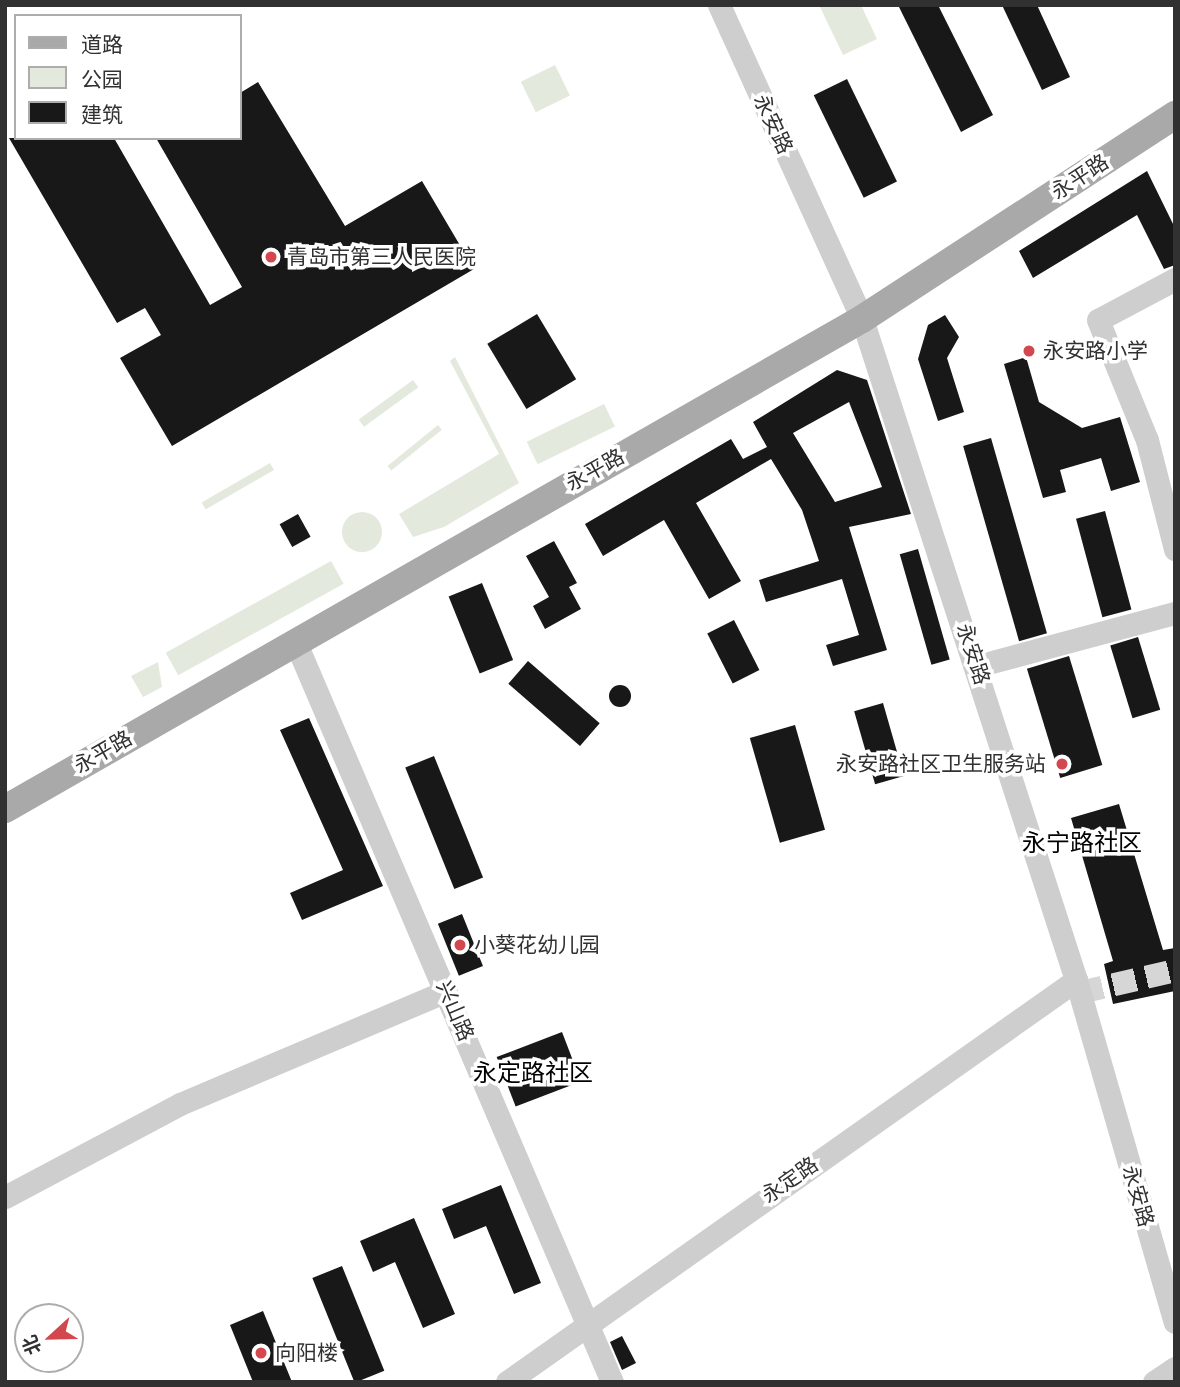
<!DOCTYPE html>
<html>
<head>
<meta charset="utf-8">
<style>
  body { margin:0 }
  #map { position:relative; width:1180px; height:1387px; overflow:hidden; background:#fff; font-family:Raleway,"Noto Sans SC",sans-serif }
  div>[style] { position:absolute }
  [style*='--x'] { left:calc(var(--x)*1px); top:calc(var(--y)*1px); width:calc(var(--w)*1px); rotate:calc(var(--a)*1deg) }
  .green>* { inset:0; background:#e4e9de; transform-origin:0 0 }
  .round { border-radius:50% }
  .building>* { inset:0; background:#181818; transform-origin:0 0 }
  .minor-tunnel>* { height:23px; margin-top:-11.5px; transform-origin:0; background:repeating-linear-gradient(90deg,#d6d6d6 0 23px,transparent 0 34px) }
  .minor>* { height:23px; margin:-11.5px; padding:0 11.5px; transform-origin:11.5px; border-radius:11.5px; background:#cecece }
  .major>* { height:28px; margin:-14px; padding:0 14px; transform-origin:14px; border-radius:14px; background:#a9a9a9 }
  .dots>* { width:19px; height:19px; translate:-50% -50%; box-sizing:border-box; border:4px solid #fff; border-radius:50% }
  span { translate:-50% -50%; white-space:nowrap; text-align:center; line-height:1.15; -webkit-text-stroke:7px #fff; paint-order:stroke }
  .street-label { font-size:21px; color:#313131 }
  .poi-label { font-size:21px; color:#313131 }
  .left { translate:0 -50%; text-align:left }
  .right { translate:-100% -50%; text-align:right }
  .quarter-label { font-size:24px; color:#000 }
  .frame { position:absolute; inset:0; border:7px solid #313131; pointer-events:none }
  .legend { position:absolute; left:14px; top:14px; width:228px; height:126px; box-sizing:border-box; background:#fff; border:2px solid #adadad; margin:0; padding:9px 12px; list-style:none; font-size:21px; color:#313131 }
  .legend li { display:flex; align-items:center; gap:14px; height:35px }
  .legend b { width:35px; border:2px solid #adadad }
  .north { position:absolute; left:14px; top:1303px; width:70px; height:70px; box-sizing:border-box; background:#fff; border:2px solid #adadad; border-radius:50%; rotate:248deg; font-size:19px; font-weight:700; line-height:28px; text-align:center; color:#313131 }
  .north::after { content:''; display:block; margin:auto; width:24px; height:32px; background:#d3484e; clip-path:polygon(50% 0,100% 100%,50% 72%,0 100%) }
</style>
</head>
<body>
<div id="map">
  <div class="green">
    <div style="clip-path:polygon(819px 5px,861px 5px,877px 39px,843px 55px)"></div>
    <div style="left:555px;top:65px;width:34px;height:38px;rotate:64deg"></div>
    <div style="clip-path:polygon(455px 357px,519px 483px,444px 527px,413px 537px,399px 514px,499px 454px,450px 361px)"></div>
    <div style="left:413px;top:380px;width:9px;height:67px;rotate:54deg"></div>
    <div style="left:604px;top:404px;width:25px;height:86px;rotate:64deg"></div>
    <div style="left:438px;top:425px;width:6px;height:65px;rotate:51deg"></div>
    <div style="left:270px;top:463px;width:8px;height:79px;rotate:60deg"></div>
    <div class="round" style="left:342px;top:512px;width:40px;height:40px"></div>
    <div style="left:331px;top:561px;width:26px;height:189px;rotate:61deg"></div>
    <div style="clip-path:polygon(158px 662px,162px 687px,143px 697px,131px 676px)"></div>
  </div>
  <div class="building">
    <div style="clip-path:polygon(898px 5px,938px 5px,993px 115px,961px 132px)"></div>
    <div style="clip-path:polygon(1002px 5px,1037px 5px,1070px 77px,1042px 90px)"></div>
    <div style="left:847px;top:79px;width:114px;height:37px;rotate:64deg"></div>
    <div style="clip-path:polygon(258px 82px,345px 226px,422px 181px,474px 269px,172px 446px,120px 358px,161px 335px,145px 308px,117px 323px,9px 138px,114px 138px,210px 305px,242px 287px,156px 138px,240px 138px,240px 93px)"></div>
    <div style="clip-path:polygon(1147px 171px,1175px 228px,1175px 265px,1164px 269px,1137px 215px,1033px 278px,1019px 251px)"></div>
    <div style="left:537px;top:314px;width:76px;height:58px;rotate:59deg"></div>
    <div style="clip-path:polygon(945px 315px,959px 337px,947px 358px,964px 412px,938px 421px,918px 359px,928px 325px)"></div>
    <div style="clip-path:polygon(1026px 357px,1039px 402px,1082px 428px,1120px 417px,1140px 482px,1111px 491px,1101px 458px,1060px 470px,1066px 492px,1043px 498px,1004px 364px)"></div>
    <div style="clip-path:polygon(evenodd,837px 370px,867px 380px,911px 514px,849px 527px,887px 650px,833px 666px,826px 645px,859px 635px,842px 579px,766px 602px,759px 580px,819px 561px,802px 510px,771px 459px,696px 503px,741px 581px,709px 599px,664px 520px,603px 556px,585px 524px,731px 439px,743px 459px,767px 447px,753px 422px,837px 370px,849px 402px,882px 487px,835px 502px,793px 433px,849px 402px)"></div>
    <div style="left:991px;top:438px;width:203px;height:29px;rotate:74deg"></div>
    <div style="left:1105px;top:511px;width:102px;height:30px;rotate:75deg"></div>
    <div style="left:298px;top:514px;width:26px;height:21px;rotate:61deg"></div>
    <div style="clip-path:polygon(554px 541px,577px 583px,569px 587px,581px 609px,545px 629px,533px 606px,549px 597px,526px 556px)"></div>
    <div style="left:918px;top:549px;width:115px;height:19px;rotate:74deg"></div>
    <div style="left:482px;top:583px;width:83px;height:36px;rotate:68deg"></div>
    <div style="left:734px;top:620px;width:56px;height:30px;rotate:63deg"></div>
    <div style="left:1138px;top:637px;width:76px;height:29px;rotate:73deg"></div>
    <div style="left:1069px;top:656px;width:114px;height:44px;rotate:73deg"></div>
    <div style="left:528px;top:661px;width:95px;height:30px;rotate:41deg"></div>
    <div class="round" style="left:609px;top:685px;width:22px;height:22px"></div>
    <div style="left:883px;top:703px;width:76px;height:30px;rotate:74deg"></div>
    <div style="clip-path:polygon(309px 718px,383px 886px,302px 920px,290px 893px,343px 870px,280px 730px)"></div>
    <div style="left:795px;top:725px;width:109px;height:47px;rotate:74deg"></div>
    <div style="left:434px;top:756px;width:131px;height:31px;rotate:68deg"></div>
    <div style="clip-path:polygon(1119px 804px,1163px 950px,1175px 948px,1175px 991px,1113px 1004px,1104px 964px,1113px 961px,1071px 818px)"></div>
    <div style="left:462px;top:914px;width:56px;height:26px;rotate:68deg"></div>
    <div style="left:562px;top:1032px;width:53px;height:70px;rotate:69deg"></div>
    <div style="clip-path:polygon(501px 1185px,541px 1283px,514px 1294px,486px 1226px,454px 1239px,442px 1209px)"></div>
    <div style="clip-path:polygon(414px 1218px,455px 1314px,423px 1328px,395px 1262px,373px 1272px,360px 1241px)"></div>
    <div style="left:342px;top:1266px;width:113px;height:32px;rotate:68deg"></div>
    <div style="clip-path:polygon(263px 1311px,292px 1382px,253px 1382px,230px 1325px)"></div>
    <div style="clip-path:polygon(622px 1336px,636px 1363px,622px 1370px,610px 1342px)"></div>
  </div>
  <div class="minor-tunnel">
    <div style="--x:1080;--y:992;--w:98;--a:-13"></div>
  </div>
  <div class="minor">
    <div style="--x:719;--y:5;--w:345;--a:65.5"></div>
    <div style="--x:862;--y:319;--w:695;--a:72.06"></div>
    <div style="--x:1076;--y:980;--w:356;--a:73.9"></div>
    <div style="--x:1175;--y:279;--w:87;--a:152"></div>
    <div style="--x:1098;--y:320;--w:130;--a:67.8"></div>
    <div style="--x:1147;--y:440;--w:113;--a:75.6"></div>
    <div style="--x:295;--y:641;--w:806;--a:66.84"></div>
    <div style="--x:977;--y:666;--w:205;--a:-15"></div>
    <div style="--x:5;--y:1197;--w:198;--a:-28"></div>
    <div style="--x:180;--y:1104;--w:289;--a:-23"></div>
    <div style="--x:507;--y:1382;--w:697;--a:-35.24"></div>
    <div style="--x:1154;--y:1382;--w:25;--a:-34"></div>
  </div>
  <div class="major">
    <div style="--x:5;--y:809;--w:987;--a:-29.76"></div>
    <div style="--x:862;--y:319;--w:374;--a:-33.1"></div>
  </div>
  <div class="dots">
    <div style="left:271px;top:257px;background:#d3484e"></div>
    <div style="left:1029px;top:351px;background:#d3484e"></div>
    <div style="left:1062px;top:764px;background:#d3484e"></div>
    <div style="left:460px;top:945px;background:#d3484e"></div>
    <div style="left:261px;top:1353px;background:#d3484e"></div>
  </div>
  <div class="street-label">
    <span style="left:773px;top:124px;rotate:65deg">永安路</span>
    <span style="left:1080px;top:177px;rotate:-33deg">永平路</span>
    <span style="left:595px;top:470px;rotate:-29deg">永平路</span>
    <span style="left:973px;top:654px;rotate:72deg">永安路</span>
    <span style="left:103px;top:752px;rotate:-30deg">永平路</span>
    <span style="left:455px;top:1011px;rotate:67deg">兴山路</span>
    <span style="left:790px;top:1180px;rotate:-35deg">永定路</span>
    <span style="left:1138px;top:1196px;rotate:74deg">永安路</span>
  </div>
  <div class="poi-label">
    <span class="left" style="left:287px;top:257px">青岛市第三人民医院</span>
    <span class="left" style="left:1043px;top:351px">永安路小学</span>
    <span class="right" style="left:1046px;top:764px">永安路社区卫生服务站</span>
    <span class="left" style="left:474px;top:945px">小葵花幼儿园</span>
    <span class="left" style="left:275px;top:1353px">向阳楼</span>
  </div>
  <div class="quarter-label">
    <span style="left:1082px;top:843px">永宁路社区</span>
    <span style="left:533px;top:1073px">永定路社区</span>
  </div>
  <div class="frame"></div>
  <ul class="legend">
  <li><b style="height:9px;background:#a9a9a9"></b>道路</li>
  <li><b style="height:19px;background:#e4e9de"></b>公园</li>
  <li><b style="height:19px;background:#181818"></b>建筑</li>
  </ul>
  <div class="north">北</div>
</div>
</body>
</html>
